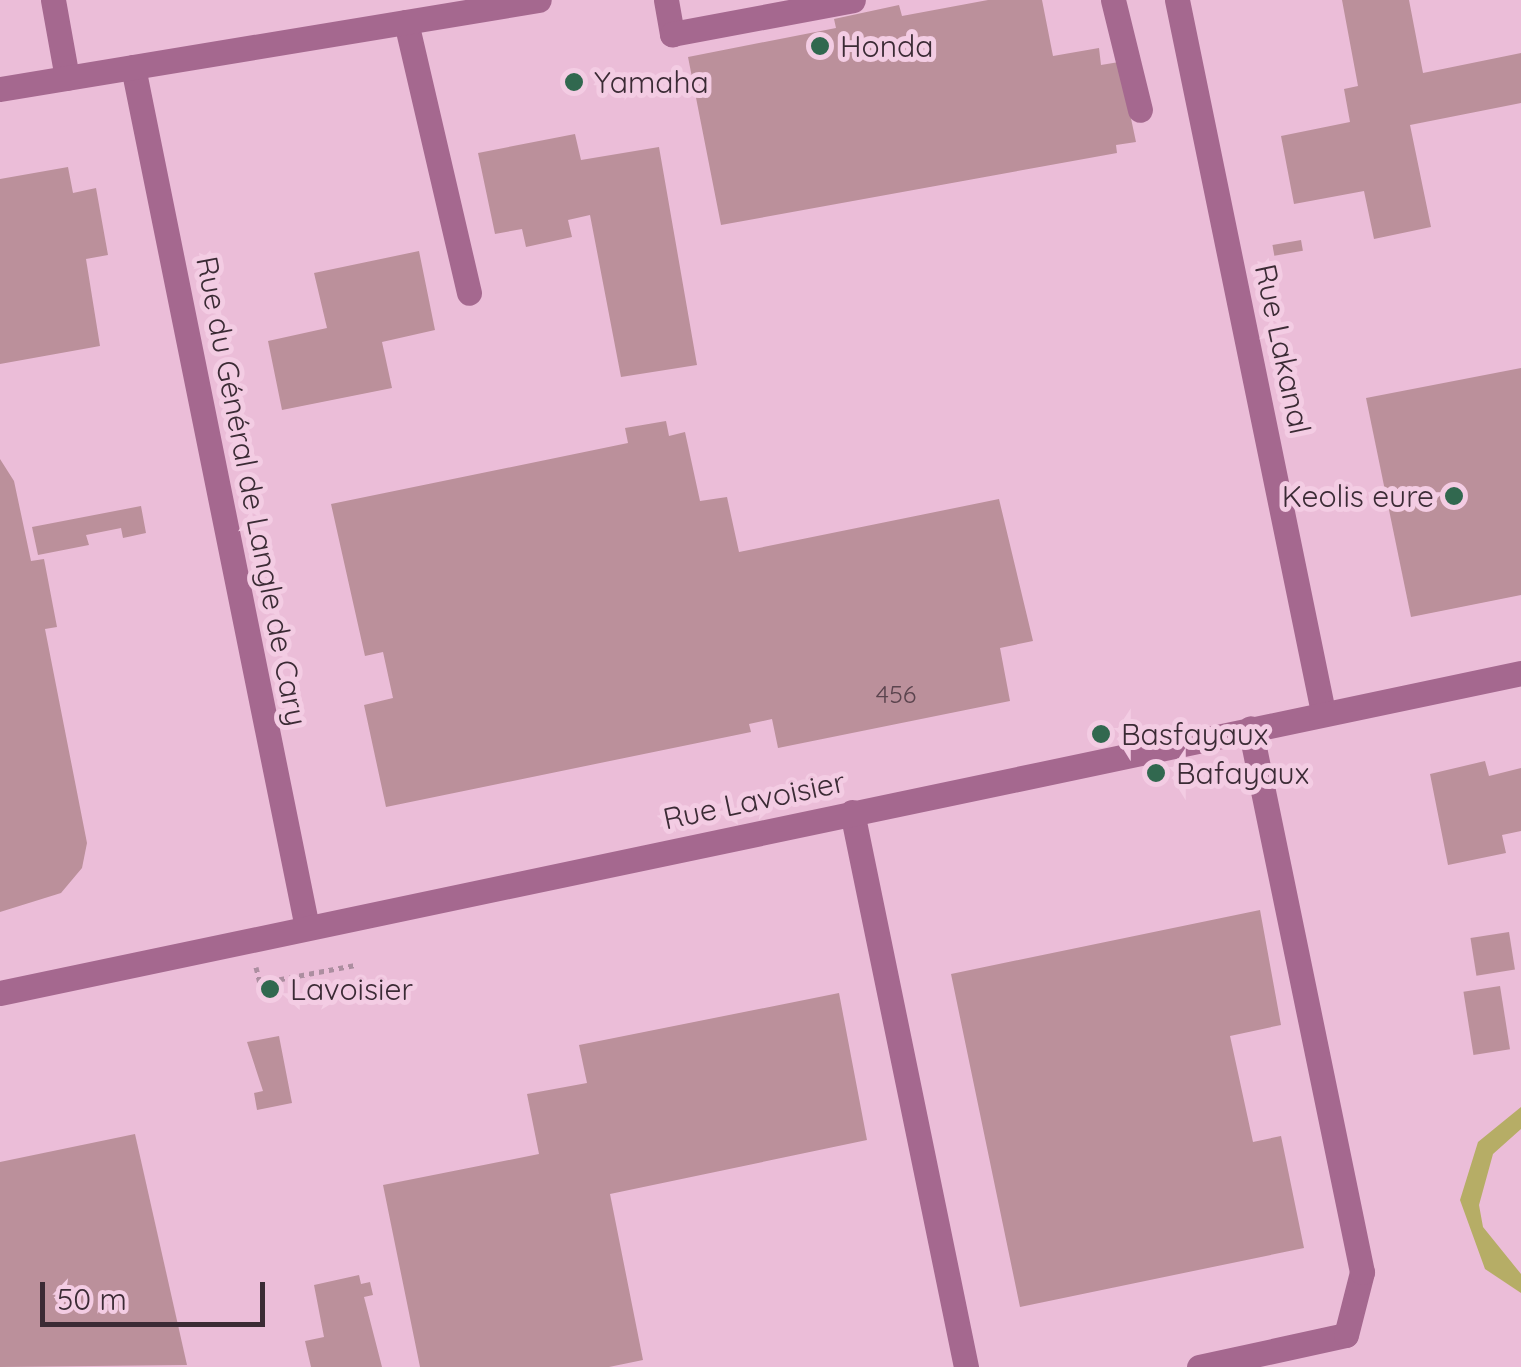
<!DOCTYPE html>
<html>
<head>
<meta charset="utf-8">
<style>
  body { margin:0 }
  #map { position:relative; width:1521px; height:1367px; overflow:hidden; background:#f3cce3; font-family:Quicksand,sans-serif }
  div>[style] { position:absolute }
  [style*='--x'] { left:calc(var(--x)*1px); top:calc(var(--y)*1px); width:calc(var(--w)*1px); rotate:calc(var(--a)*1deg) }
  .built>* { inset:0; background:#ebbdd8; transform-origin:0 0 }
  .green>* { inset:0; background:#b6ad66 }
  .building>* { inset:0; background:#bb909b; transform-origin:0 0 }
  .path>* { height:5px; margin-top:-2.5px; transform-origin:0; background:repeating-linear-gradient(90deg,#ac8ea0 0 5px,transparent 0 10px) }
  .minor>* { height:25px; margin:-12.5px; padding:0 12.5px; transform-origin:12.5px; border-radius:12.5px; background:#a5688f }
  .dots>* { width:28px; height:28px; translate:-50% -50%; box-sizing:border-box; border:5px solid #f3cce3; border-radius:50% }
  span { translate:-50% -50%; white-space:nowrap; text-align:center; line-height:1.15; -webkit-text-stroke:10px #f3cce3; paint-order:stroke }
  .number-label { font-size:25px; color:#5b444e }
  .number-label span { -webkit-text-stroke-width:0 }
  .poi-label { font-size:30px; color:#3b2b35 }
  .left { translate:0 -50%; text-align:left }
  .right { translate:-100% -50%; text-align:right }
  .street-label { font-size:30px; color:#3b2b35 }
  .scale { position:absolute; left:40px; top:1282px; width:225px; height:45px; box-sizing:border-box; border:5px solid #3b2b35; border-top:0; padding-left:12px; font-size:30px; line-height:35px; white-space:nowrap; color:#3b2b35; -webkit-text-stroke:8px #f3cce3; paint-order:stroke }
</style>
</head>
<body>
<div id="map">
  <div class="built">
    <div style="left:0;top:0;width:1521px;height:1367px"></div>
  </div>
  <div class="green">
    <div style="clip-path:polygon(1521px 1107px,1521px 1129px,1493px 1154px,1479px 1205px,1483px 1227px,1521px 1274px,1521px 1293px,1485px 1269px,1460px 1200px,1478px 1142px)"></div>
  </div>
  <div class="building">
    <div style="clip-path:polygon(988px 0,1042px 0,1053px 56px,1099px 48px,1101px 65px,1119px 62px,1136px 142px,1116px 145px,1117px 153px,721px 225px,688px 57px,836px 28px,834px 19px,899px 5px,902px 16px)"></div>
    <div style="clip-path:polygon(1342px 0,1409px 0,1423px 73px,1521px 53px,1521px 103px,1410px 125px,1431px 227px,1374px 239px,1364px 191px,1294px 204px,1281px 136px,1350px 122px,1344px 89px,1358px 86px)"></div>
    <div style="clip-path:polygon(575px 134px,581px 160px,659px 147px,697px 365px,621px 377px,590px 215px,568px 220px,572px 237px,526px 247px,522px 229px,495px 234px,478px 153px)"></div>
    <div style="clip-path:polygon(68px 167px,73px 193px,96px 188px,108px 255px,86px 259px,100px 346px,0 364px,0 179px)"></div>
    <div style="left:1301px;top:240px;width:11px;height:29px;rotate:80deg"></div>
    <div style="clip-path:polygon(419px 251px,435px 330px,382px 342px,392px 388px,282px 410px,268px 341px,327px 328px,314px 273px)"></div>
    <div style="clip-path:polygon(1521px 368px,1521px 595px,1411px 617px,1366px 398px)"></div>
    <div style="clip-path:polygon(666px 421px,669px 436px,685px 432px,700px 501px,727px 497px,739px 552px,999px 499px,1033px 641px,1000px 648px,1010px 701px,778px 748px,772px 719px,749px 724px,751px 732px,386px 807px,364px 705px,393px 698px,383px 652px,365px 656px,331px 504px,628px 443px,625px 428px)"></div>
    <div style="clip-path:polygon(0 459px,14px 481px,31px 561px,44px 559px,57px 627px,45px 629px,87px 843px,82px 868px,61px 893px,0 912px)"></div>
    <div style="clip-path:polygon(141px 506px,146px 533px,123px 538px,121px 528px,86px 535px,89px 545px,38px 555px,32px 527px)"></div>
    <div style="clip-path:polygon(1485px 761px,1489px 776px,1521px 768px,1521px 831px,1502px 835px,1506px 853px,1448px 865px,1430px 774px)"></div>
    <div style="clip-path:polygon(1260px 910px,1281px 1025px,1230px 1036px,1253px 1142px,1281px 1136px,1304px 1248px,1020px 1307px,951px 974px)"></div>
    <div style="left:1509px;top:932px;width:38px;height:39px;rotate:81deg"></div>
    <div style="left:1500px;top:986px;width:64px;height:37px;rotate:81deg"></div>
    <div style="clip-path:polygon(839px 993px,867px 1140px,610px 1194px,643px 1360px,609px 1367px,420px 1367px,383px 1185px,539px 1154px,527px 1094px,587px 1083px,579px 1045px)"></div>
    <div style="clip-path:polygon(279px 1036px,292px 1103px,257px 1110px,254px 1093px,263px 1091px,247px 1042px)"></div>
    <div style="clip-path:polygon(135px 1134px,187px 1365px,0 1367px,0 1162px)"></div>
    <div style="clip-path:polygon(359px 1275px,361px 1284px,370px 1282px,373px 1295px,364px 1297px,382px 1367px,311px 1367px,305px 1341px,324px 1337px,314px 1285px)"></div>
  </div>
  <div class="path">
    <div style="--x:256;--y:967;--w:16;--a:76"></div>
    <div style="--x:260;--y:983;--w:97;--a:-10.7"></div>
  </div>
  <div class="minor">
    <div style="--x:53;--y:0;--w:79;--a:79.8"></div>
    <div style="--x:666;--y:0;--w:35;--a:80"></div>
    <div style="--x:672;--y:34;--w:184;--a:-10.6"></div>
    <div style="--x:1113;--y:0;--w:113;--a:76.2"></div>
    <div style="--x:1177;--y:0;--w:727;--a:78.41"></div>
    <div style="--x:406;--y:22;--w:278;--a:76.9"></div>
    <div style="--x:133;--y:67;--w:878;--a:78.57"></div>
    <div style="--x:0;--y:89;--w:546;--a:-9.38"></div>
    <div style="--x:852;--y:812;--w:567;--a:78.39"></div>
    <div style="--x:0;--y:993;--w:1554;--a:-11.88"></div>
    <div style="--x:1199;--y:1367;--w:150;--a:-12.3"></div>
    <div style="--x:1346;--y:1335;--w:65;--a:-75.7"></div>
    <div style="--x:1362;--y:1272;--w:555;--a:-101.63"></div>
  </div>
  <div class="dots">
    <div style="left:820px;top:46px;background:#31684f"></div>
    <div style="left:574px;top:82px;background:#31684f"></div>
    <div style="left:1454px;top:496px;background:#31684f"></div>
    <div style="left:1101px;top:734px;background:#31684f"></div>
    <div style="left:1156px;top:773px;background:#31684f"></div>
    <div style="left:270px;top:989px;background:#31684f"></div>
  </div>
  <div class="number-label">
    <span style="left:896px;top:694px">456</span>
  </div>
  <div class="poi-label">
    <span class="left" style="left:840px;top:46px">Honda</span>
    <span class="left" style="left:594px;top:82px">Yamaha</span>
    <span class="right" style="left:1434px;top:496px">Keolis eure</span>
    <span class="left" style="left:1121px;top:734px">Basfayaux</span>
    <span class="left" style="left:1176px;top:773px">Bafayaux</span>
    <span class="left" style="left:290px;top:989px">Lavoisier</span>
  </div>
  <div class="street-label">
    <span style="left:1283px;top:349px;rotate:78deg">Rue Lakanal</span>
    <span style="left:252px;top:491px;rotate:79deg">Rue du Général de Langle de Cary</span>
    <span style="left:754px;top:800px;rotate:-12deg">Rue Lavoisier</span>
  </div>
  <div class="scale">50 m</div>
</div>
</body>
</html>
